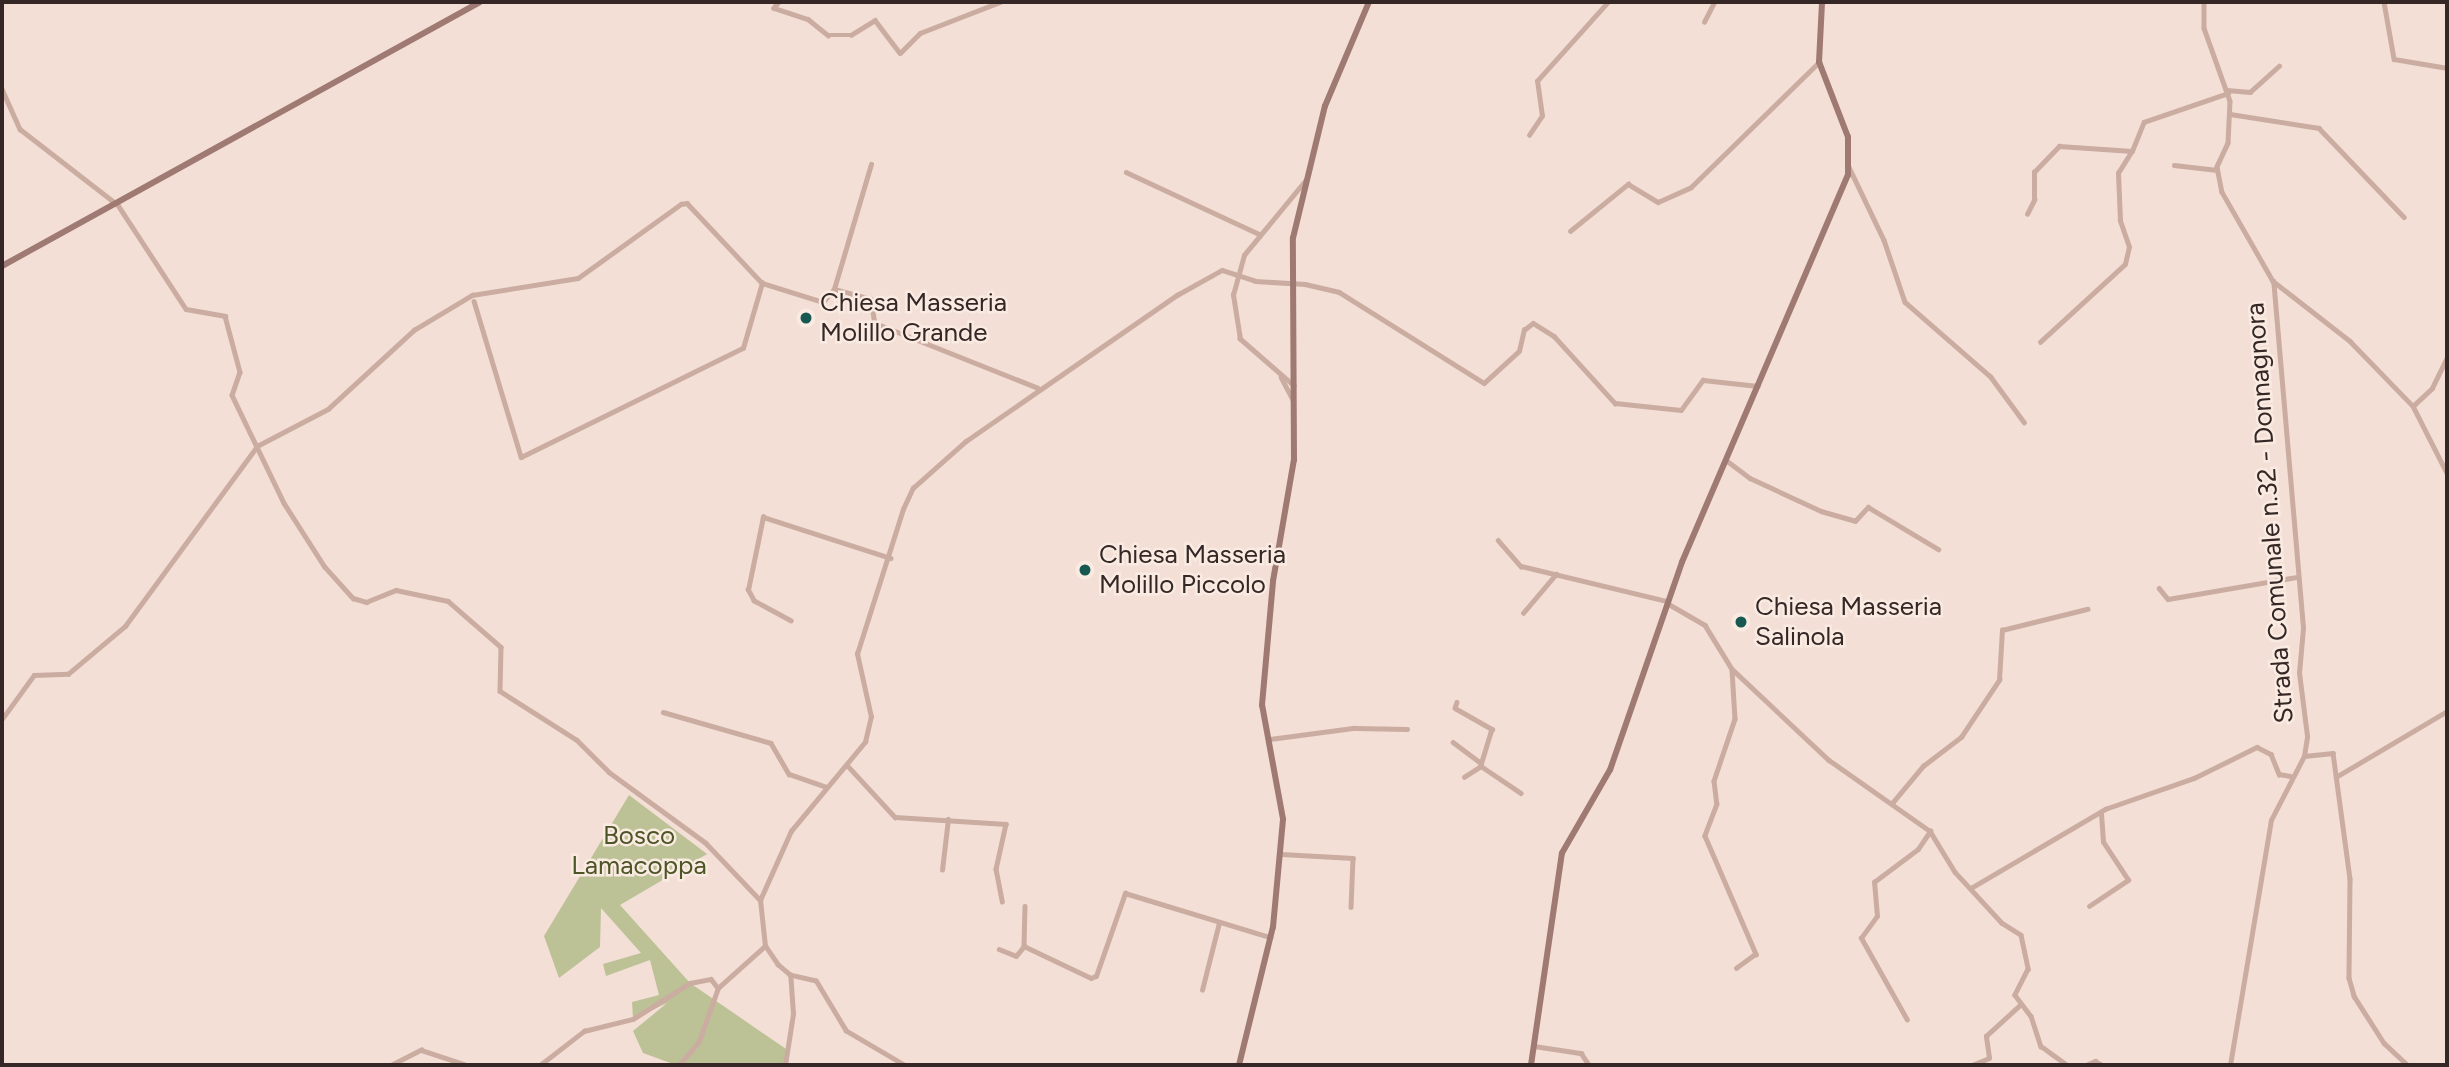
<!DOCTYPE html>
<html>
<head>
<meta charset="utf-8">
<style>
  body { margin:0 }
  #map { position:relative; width:2449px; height:1067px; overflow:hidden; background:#f3dfd6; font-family:Figtree,sans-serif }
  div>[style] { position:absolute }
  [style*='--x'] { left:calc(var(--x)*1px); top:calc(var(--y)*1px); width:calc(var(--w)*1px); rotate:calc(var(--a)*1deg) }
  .green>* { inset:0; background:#bcc295 }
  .minor>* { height:4.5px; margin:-2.25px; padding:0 2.25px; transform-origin:2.25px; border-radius:2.25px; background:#cbaca1 }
  .secondary>* { height:6px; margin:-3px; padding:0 3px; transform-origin:3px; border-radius:3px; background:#9f7a73 }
  .dots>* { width:19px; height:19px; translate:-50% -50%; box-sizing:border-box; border:4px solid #faebe2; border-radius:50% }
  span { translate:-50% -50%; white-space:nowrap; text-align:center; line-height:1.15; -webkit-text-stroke:5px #faebe2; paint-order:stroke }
  .poi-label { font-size:26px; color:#352725 }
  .left { translate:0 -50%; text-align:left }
  .street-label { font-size:26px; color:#352725 }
  .park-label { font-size:26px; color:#4d5526 }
  .frame { position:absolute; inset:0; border:4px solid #352725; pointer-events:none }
</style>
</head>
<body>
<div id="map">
  <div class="green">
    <div style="clip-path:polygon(629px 795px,707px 854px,620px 905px,690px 983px,786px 1049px,785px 1065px,676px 1065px,643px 1053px,633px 1031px,667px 1003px,633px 1019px,632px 1002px,659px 995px,650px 960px,606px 976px,603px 964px,641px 953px,601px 908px,600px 947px,559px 978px,544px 936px)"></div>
  </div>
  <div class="minor">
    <div style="--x:779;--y:2;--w:8;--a:130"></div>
    <div style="--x:774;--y:8;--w:36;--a:18"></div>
    <div style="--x:808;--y:19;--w:26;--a:39"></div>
    <div style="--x:828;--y:35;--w:23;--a:0"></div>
    <div style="--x:851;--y:35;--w:28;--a:-32"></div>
    <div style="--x:875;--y:20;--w:41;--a:52.9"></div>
    <div style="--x:900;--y:53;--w:28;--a:-45"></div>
    <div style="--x:920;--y:33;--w:86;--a:-21.2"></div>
    <div style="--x:1635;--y:2;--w:4;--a:0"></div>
    <div style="--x:2204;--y:2;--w:26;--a:90"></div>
    <div style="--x:2204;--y:28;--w:77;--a:70.4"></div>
    <div style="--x:2230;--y:101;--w:42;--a:92.7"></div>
    <div style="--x:2228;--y:143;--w:26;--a:115"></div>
    <div style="--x:2217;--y:167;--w:25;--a:79"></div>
    <div style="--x:2222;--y:192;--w:103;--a:60.2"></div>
    <div style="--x:2273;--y:281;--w:98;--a:37.9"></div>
    <div style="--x:2350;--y:341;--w:91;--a:45.9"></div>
    <div style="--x:2413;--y:406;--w:75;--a:63.1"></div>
    <div style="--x:2384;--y:2;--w:58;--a:80"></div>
    <div style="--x:2394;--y:59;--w:54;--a:9.6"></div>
    <div style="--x:1704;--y:22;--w:22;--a:-63"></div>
    <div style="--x:2;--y:89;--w:44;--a:65.8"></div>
    <div style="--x:20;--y:129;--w:124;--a:37.8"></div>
    <div style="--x:118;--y:205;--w:124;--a:56.8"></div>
    <div style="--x:186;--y:309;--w:40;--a:10"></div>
    <div style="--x:225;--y:316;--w:58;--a:75"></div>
    <div style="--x:240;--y:372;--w:24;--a:109"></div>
    <div style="--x:232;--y:395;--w:120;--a:64.3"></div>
    <div style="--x:284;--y:503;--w:76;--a:57.4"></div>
    <div style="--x:325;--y:567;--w:42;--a:47.9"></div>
    <div style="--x:353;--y:598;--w:14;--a:17"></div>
    <div style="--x:366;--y:602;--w:32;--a:-22"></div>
    <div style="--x:396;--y:590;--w:53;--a:11.9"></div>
    <div style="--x:448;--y:601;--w:70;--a:41"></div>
    <div style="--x:501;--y:647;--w:44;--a:91.3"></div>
    <div style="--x:500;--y:691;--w:91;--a:32.5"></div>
    <div style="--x:577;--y:740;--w:45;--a:45"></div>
    <div style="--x:609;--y:772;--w:120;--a:36.2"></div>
    <div style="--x:706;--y:843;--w:79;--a:46.5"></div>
    <div style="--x:2227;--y:90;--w:23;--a:5"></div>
    <div style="--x:2250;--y:92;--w:39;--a:-42"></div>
    <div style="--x:2230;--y:114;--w:90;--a:8.9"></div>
    <div style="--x:2319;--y:128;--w:123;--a:46.3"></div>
    <div style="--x:1529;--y:135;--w:23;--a:-56"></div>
    <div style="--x:1542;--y:116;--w:35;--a:-98"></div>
    <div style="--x:1537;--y:81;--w:106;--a:-48.1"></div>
    <div style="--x:2174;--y:165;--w:43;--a:6.6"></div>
    <div style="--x:1849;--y:167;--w:81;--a:64.4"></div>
    <div style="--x:1884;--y:240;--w:65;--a:71.3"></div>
    <div style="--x:1905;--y:302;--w:114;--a:41.1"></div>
    <div style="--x:1991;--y:377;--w:56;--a:53.7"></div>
    <div style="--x:1126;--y:172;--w:147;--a:25"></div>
    <div style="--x:2027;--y:214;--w:16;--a:-63"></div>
    <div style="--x:2034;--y:200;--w:28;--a:-90"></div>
    <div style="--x:2034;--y:172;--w:36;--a:-46"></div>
    <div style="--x:2059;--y:146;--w:73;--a:3.9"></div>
    <div style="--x:2132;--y:151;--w:31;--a:-68"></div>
    <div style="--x:2144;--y:122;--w:89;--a:-19"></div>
    <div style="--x:1570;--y:231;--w:75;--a:-39"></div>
    <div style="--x:1628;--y:184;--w:35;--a:31"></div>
    <div style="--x:1658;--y:202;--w:36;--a:-24"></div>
    <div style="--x:1691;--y:187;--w:179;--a:-44.3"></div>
    <div style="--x:834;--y:289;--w:130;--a:-73.5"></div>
    <div style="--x:474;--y:301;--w:163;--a:73.2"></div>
    <div style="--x:521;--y:457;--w:247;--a:-26.2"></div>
    <div style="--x:743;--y:348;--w:68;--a:-73.7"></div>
    <div style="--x:2040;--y:342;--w:115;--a:-42.5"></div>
    <div style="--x:2125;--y:264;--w:17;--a:-77"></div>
    <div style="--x:2129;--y:247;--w:28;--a:-109"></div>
    <div style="--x:2120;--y:221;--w:48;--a:-92.4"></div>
    <div style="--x:2118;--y:173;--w:25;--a:-58"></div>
    <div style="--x:1281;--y:377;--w:26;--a:62"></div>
    <div style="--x:1294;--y:386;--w:72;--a:-139"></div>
    <div style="--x:1240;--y:339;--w:45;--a:-99"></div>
    <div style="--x:1233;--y:295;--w:41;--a:-74.6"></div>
    <div style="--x:1244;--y:255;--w:96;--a:-50.5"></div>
    <div style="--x:2413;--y:406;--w:26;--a:-43"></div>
    <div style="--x:2432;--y:388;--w:34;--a:-64"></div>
    <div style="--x:1726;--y:460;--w:30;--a:37"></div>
    <div style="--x:1750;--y:478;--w:78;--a:24.9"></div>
    <div style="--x:1821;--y:511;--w:35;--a:16"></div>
    <div style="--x:1855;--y:521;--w:19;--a:-47"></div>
    <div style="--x:1868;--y:507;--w:82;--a:31"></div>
    <div style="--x:1498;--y:540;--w:35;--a:49"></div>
    <div style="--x:1521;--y:566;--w:150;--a:13.5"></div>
    <div style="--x:2159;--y:588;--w:14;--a:51"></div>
    <div style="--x:2168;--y:599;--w:131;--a:-9.7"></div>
    <div style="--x:1667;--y:603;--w:44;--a:30.1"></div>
    <div style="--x:1705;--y:625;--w:52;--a:58.5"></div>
    <div style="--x:1732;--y:669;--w:133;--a:43.2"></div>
    <div style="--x:1829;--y:760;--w:123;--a:35.1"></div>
    <div style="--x:1930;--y:831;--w:48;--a:58.6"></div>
    <div style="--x:1955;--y:872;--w:69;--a:47.3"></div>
    <div style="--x:2002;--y:923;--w:22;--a:32"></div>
    <div style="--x:2021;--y:935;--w:35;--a:78"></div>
    <div style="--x:2028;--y:969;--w:29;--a:117"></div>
    <div style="--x:2015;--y:995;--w:26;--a:53"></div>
    <div style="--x:2031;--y:1016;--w:32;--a:72"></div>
    <div style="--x:2041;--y:1046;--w:32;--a:36"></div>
    <div style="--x:1523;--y:613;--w:51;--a:-49.8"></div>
    <div style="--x:791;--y:621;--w:42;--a:-151.6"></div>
    <div style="--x:754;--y:601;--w:13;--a:-119"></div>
    <div style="--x:748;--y:590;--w:75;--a:-78.4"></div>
    <div style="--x:763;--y:517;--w:134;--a:17.8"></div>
    <div style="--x:1732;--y:670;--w:49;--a:86.5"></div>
    <div style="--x:1735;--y:719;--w:65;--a:108.7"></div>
    <div style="--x:1714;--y:781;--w:23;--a:83"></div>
    <div style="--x:1717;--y:804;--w:34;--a:111"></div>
    <div style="--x:1705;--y:836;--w:129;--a:66.6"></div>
    <div style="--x:1756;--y:954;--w:24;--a:144"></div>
    <div style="--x:1457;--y:702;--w:6;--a:108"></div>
    <div style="--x:1455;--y:708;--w:43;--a:29.6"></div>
    <div style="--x:1492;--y:729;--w:39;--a:107"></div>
    <div style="--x:1481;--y:766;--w:48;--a:34"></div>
    <div style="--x:663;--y:712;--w:112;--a:16"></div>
    <div style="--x:771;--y:743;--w:36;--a:60"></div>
    <div style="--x:789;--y:774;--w:39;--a:19"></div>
    <div style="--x:2;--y:719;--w:54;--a:-54"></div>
    <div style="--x:34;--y:675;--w:34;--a:-2"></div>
    <div style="--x:68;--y:674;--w:75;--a:-40.1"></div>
    <div style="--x:125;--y:626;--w:223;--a:-53.7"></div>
    <div style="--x:257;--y:446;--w:80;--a:-27.5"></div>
    <div style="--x:328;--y:409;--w:117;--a:-42.6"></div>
    <div style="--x:414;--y:330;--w:68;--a:-31.1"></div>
    <div style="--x:472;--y:295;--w:107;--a:-9.1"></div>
    <div style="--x:578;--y:278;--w:127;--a:-35.7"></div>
    <div style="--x:681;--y:204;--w:6;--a:-9"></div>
    <div style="--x:687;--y:203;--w:110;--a:46.8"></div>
    <div style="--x:762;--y:283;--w:64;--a:17.3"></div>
    <div style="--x:823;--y:302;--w:17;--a:-50"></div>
    <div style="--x:834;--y:289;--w:38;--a:15"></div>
    <div style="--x:871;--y:299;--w:24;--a:81"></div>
    <div style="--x:875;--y:323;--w:175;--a:21.7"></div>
    <div style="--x:1270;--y:739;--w:85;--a:-7.5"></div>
    <div style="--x:1354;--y:728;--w:53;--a:1.1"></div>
    <div style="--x:1453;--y:742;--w:35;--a:37"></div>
    <div style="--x:2304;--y:756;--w:29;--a:-6"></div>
    <div style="--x:2333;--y:753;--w:127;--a:82.3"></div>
    <div style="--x:2350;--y:879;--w:99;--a:90.6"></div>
    <div style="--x:2349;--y:978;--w:19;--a:74"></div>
    <div style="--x:2354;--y:996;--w:56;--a:57.4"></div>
    <div style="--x:2384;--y:1043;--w:33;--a:43"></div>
    <div style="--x:847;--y:765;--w:71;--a:47.3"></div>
    <div style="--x:895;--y:817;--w:111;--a:3.6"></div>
    <div style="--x:1006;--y:824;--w:46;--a:102.5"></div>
    <div style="--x:996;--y:869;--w:33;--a:79"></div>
    <div style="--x:1464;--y:777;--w:20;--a:-33"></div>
    <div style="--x:2336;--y:777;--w:129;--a:-30.7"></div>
    <div style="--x:1893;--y:802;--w:47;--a:-50.2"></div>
    <div style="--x:1923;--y:766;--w:48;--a:-37.3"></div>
    <div style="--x:1961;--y:737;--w:69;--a:-56.3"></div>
    <div style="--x:1999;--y:680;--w:50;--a:-86.6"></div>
    <div style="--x:2002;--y:630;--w:88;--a:-13.9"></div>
    <div style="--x:1281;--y:854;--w:72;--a:3.2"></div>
    <div style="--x:1353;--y:858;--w:49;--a:92.3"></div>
    <div style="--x:942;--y:870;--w:51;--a:-83.3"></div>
    <div style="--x:1971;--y:888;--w:156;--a:-30.5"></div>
    <div style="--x:2105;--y:809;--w:94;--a:-19.2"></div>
    <div style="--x:2194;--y:778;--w:70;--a:-26.2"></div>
    <div style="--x:2257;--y:747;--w:16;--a:27"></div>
    <div style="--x:2271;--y:754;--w:22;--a:68"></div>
    <div style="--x:2279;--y:774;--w:11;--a:10"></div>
    <div style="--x:1025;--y:906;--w:40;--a:91.4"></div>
    <div style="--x:1024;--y:946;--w:74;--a:25.5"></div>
    <div style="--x:1091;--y:978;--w:5;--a:-22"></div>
    <div style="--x:1096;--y:976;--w:88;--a:-70.7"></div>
    <div style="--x:1125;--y:893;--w:152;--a:16.9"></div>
    <div style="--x:2089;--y:906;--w:47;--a:-33.7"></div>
    <div style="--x:2128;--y:880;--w:45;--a:-123.3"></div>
    <div style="--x:2103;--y:842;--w:30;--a:-94"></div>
    <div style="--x:999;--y:949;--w:18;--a:22"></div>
    <div style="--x:1016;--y:956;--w:13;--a:-51"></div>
    <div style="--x:1202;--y:990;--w:69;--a:-75.8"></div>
    <div style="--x:1907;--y:1020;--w:94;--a:-119.3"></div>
    <div style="--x:1861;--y:938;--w:27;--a:-54"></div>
    <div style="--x:1877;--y:916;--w:34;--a:-95"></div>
    <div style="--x:1874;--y:882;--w:55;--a:-36.9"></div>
    <div style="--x:1918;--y:849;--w:22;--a:-56"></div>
    <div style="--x:1534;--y:1046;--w:48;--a:8.5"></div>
    <div style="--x:1581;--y:1053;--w:14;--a:56"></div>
    <div style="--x:391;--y:1065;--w:34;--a:-27"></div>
    <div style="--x:421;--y:1050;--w:48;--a:18.1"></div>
    <div style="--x:540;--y:1065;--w:56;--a:-37.7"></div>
    <div style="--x:584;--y:1031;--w:50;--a:-13.8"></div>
    <div style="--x:633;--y:1019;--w:67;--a:-32.3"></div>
    <div style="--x:690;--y:983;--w:21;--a:-11"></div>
    <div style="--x:711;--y:979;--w:11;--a:52"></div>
    <div style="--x:679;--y:1065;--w:31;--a:-50"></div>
    <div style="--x:699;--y:1041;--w:56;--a:-70.3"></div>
    <div style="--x:718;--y:988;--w:63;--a:-41.8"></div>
    <div style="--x:785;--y:1065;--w:52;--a:-81.1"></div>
    <div style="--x:793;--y:1014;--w:39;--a:-94"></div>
    <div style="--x:904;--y:1065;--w:67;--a:-149.6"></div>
    <div style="--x:846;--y:1031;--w:58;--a:-121"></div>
    <div style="--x:816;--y:981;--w:27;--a:-167"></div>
    <div style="--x:790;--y:975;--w:16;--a:-140"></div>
    <div style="--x:778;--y:965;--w:23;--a:-124"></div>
    <div style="--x:765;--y:946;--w:46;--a:-96.2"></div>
    <div style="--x:760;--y:900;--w:76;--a:-65.8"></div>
    <div style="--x:791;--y:831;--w:116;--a:-50.3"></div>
    <div style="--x:865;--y:742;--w:26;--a:-77"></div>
    <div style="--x:871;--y:717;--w:65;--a:-102.5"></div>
    <div style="--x:857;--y:654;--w:152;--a:-72.4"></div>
    <div style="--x:903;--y:509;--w:23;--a:-65"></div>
    <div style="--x:913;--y:488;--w:71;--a:-41.6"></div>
    <div style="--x:966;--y:441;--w:257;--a:-34.7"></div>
    <div style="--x:1177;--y:295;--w:51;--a:-29.1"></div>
    <div style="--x:1222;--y:270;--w:35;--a:18"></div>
    <div style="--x:1255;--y:281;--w:50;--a:3.4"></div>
    <div style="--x:1305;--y:284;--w:35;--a:13"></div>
    <div style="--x:1339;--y:292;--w:171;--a:32.1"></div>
    <div style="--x:1484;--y:383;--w:47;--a:-42.4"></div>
    <div style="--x:1519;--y:351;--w:22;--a:-77"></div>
    <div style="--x:1524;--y:330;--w:11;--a:-38"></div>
    <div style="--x:1533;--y:323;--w:25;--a:32"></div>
    <div style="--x:1554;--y:336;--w:91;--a:47.7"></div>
    <div style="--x:1615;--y:403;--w:66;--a:6.1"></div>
    <div style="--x:1681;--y:410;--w:37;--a:-54"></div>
    <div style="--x:1703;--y:380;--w:55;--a:6.2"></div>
    <div style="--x:1972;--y:1065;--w:18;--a:-22"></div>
    <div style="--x:1989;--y:1058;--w:22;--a:-98"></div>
    <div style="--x:1986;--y:1036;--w:47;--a:-42.4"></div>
    <div style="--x:2086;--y:1065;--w:10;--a:-24"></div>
    <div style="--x:2095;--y:1061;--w:8;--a:30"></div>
    <div style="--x:2230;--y:1065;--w:248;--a:-80.5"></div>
    <div style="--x:2271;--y:820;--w:72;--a:-62.7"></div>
    <div style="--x:2304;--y:756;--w:20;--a:-81"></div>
    <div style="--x:2307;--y:736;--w:64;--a:-97.2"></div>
    <div style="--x:2299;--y:673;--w:45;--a:-84.9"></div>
    <div style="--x:2303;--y:628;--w:348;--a:-94.9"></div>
  </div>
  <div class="secondary">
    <div style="--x:2;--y:266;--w:546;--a:-28.91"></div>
    <div style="--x:1239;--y:1065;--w:142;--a:-76.2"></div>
    <div style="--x:1273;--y:927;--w:108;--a:-84.7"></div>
    <div style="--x:1283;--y:819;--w:116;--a:-100.4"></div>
    <div style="--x:1262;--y:705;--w:124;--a:-84.9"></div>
    <div style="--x:1273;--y:581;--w:123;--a:-80.2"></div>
    <div style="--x:1294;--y:460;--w:222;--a:-90.3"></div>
    <div style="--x:1293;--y:238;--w:136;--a:-76.4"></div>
    <div style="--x:1325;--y:106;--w:113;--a:-67.1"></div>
    <div style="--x:1531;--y:1065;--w:214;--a:-81.7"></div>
    <div style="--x:1562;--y:853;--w:96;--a:-60"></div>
    <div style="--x:1610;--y:770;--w:220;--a:-70.9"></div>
    <div style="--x:1682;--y:562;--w:421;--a:-66.8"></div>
    <div style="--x:1848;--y:175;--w:38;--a:-90"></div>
    <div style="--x:1848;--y:137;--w:80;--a:-111.1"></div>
    <div style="--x:1819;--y:62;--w:60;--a:-87.1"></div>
  </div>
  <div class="dots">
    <div style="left:806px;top:318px;background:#175951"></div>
    <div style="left:1085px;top:570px;background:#175951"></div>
    <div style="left:1741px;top:622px;background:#175951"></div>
  </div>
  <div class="poi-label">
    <span class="left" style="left:820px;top:318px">Chiesa Masseria<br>Molillo Grande</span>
    <span class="left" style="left:1099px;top:570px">Chiesa Masseria<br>Molillo Piccolo</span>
    <span class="left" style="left:1755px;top:622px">Chiesa Masseria<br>Salinola</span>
  </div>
  <div class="street-label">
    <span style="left:2270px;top:513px;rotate:-94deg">Strada Comunale n.32 - Donnagnora</span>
  </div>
  <div class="park-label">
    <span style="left:639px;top:851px">Bosco<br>Lamacoppa</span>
  </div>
  <div class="frame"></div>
</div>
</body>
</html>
